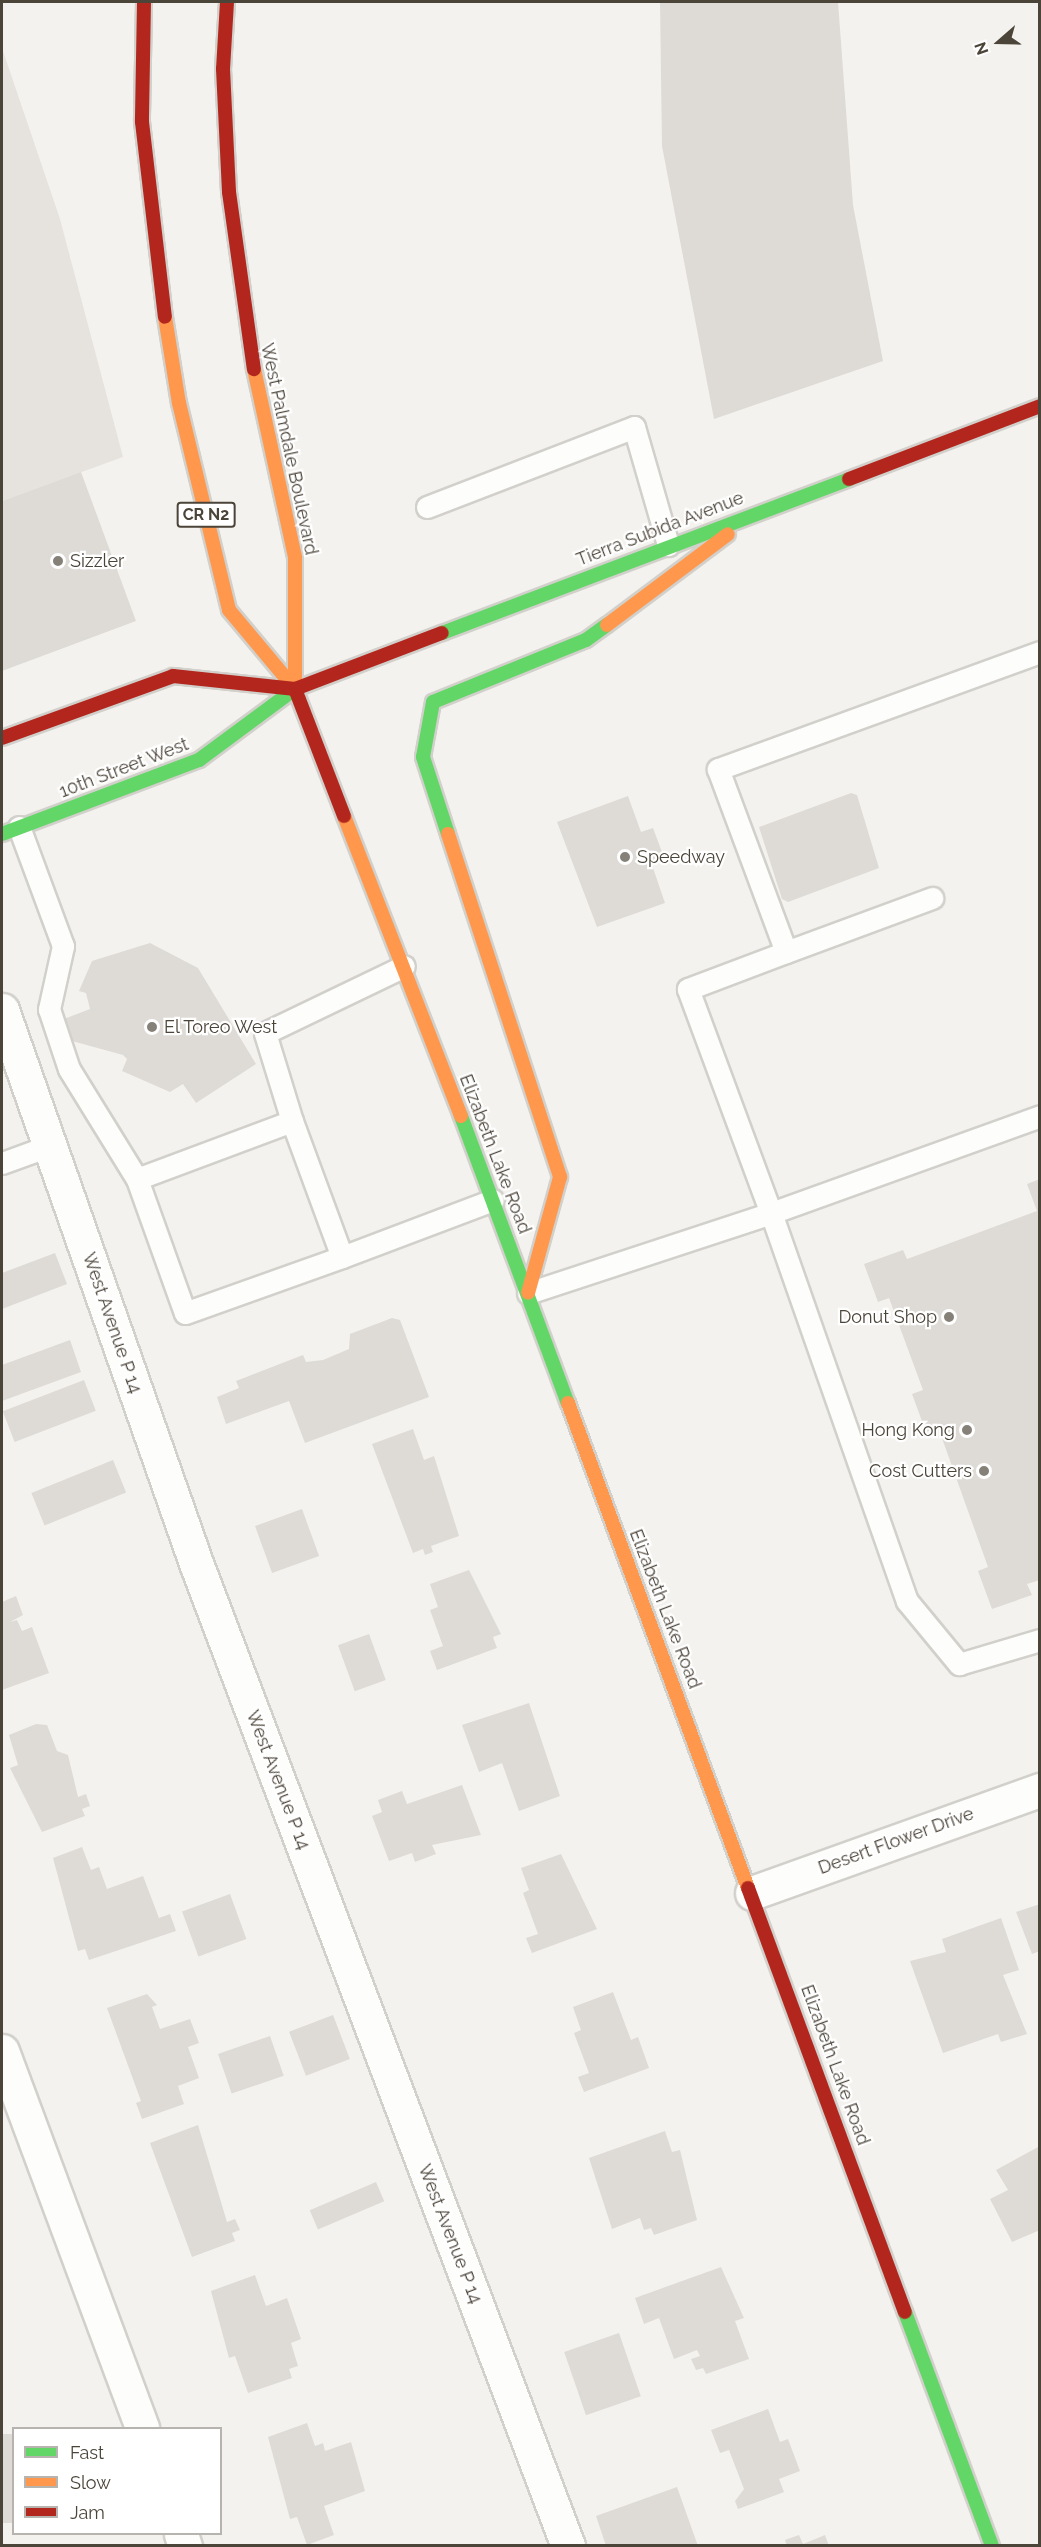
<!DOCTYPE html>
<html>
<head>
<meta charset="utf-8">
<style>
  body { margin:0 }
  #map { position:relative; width:1041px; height:2547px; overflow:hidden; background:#f4f2ee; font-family:Raleway,sans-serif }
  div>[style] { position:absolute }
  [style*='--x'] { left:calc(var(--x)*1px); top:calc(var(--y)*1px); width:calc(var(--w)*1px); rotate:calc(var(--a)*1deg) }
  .parking>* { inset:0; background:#e6e3df }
  .building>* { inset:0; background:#dedbd6; transform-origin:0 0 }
  .roads { filter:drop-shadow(2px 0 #d2d0cb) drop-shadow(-2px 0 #d2d0cb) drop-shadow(0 2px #d2d0cb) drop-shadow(0 -2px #d2d0cb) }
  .lane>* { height:21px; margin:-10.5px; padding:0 10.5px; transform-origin:10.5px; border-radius:10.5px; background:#fdfdfc }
  .street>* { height:33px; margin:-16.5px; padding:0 16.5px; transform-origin:16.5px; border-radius:16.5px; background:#fdfdfc }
  .fast>* { height:14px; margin:-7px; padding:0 7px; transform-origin:7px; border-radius:7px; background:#63d668 }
  .slow>* { height:14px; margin:-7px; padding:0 7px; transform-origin:7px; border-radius:7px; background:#ff974d }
  .jam>* { height:14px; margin:-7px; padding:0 7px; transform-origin:7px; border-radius:7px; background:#b3261e }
  .dots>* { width:16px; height:16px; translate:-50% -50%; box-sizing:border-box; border:3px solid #fff; border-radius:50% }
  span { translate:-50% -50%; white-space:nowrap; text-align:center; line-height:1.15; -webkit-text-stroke:4.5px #fff; paint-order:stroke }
  .shield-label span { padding:2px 4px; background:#fff; border:2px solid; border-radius:4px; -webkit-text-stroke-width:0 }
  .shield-label { font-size:16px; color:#4b4439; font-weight:700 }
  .street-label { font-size:18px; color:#4b4439 }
  .poi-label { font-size:18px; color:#4b4439 }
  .left { translate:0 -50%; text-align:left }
  .right { translate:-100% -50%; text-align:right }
  .frame { position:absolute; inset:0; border:3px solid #4b4439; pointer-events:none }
  .legend { position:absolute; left:12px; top:2427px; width:210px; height:108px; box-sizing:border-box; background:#fff; border:2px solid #b7b4b0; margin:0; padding:8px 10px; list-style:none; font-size:18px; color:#4b4439 }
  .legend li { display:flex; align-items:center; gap:12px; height:30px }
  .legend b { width:30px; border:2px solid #b7b4b0 }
  .north { position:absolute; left:969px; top:12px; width:60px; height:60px; -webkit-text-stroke:4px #fff; paint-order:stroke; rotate:250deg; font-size:16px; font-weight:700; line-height:24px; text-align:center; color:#4b4439 }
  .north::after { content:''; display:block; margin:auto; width:21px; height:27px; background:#4b4439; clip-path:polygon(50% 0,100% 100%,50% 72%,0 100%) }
</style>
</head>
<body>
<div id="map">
  <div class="parking">
    <div style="clip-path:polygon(2px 48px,60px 219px,123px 457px,2px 501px)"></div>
  </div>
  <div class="building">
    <div style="clip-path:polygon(660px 2px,838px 2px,853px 205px,883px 361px,714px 419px,662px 146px)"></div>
    <div style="clip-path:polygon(81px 472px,136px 621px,2px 671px,2px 501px)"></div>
    <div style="clip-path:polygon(851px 793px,857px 795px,879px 868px,788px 902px,782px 899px,759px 827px)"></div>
    <div style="clip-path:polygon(628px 796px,641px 832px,653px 828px,665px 860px,652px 865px,665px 903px,597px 927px,557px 822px)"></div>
    <div style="clip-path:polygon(150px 943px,198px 968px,256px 1064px,196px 1103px,183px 1084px,170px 1092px,122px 1071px,127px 1059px,123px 1055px,72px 1041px,64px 1019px,90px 1009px,86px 993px,79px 991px,92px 961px)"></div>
    <div style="clip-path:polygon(1040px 1179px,1040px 1580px,1027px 1584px,1032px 1595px,992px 1609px,978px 1571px,988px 1567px,938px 1427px,926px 1432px,912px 1394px,923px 1390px,889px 1298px,878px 1302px,864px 1264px,903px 1250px,907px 1259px,1037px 1211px,1027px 1184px)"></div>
    <div style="clip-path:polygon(55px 1253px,67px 1284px,2px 1309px,2px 1273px)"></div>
    <div style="clip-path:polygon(392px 1318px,400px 1320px,429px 1397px,305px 1443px,289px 1401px,226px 1424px,217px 1397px,239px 1388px,236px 1381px,303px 1355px,306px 1362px,323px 1360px,349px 1349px,350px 1334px)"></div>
    <div style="clip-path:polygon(70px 1340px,81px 1372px,2px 1401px,2px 1365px)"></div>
    <div style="left:84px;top:1380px;width:33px;height:87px;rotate:69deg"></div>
    <div style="clip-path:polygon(413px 1429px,424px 1460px,434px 1456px,459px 1536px,431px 1546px,433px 1552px,425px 1555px,423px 1549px,413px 1553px,372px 1444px)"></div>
    <div style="left:113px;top:1460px;width:35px;height:88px;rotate:68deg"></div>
    <div style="left:302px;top:1509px;width:50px;height:50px;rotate:70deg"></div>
    <div style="clip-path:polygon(469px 1570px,501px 1634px,493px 1637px,497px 1648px,437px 1670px,430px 1651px,443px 1646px,430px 1610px,438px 1607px,430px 1584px)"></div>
    <div style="clip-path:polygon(16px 1596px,23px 1615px,10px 1622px,17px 1620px,22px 1631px,32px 1627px,49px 1673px,2px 1690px,2px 1602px)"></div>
    <div style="left:369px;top:1634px;width:49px;height:33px;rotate:70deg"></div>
    <div style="clip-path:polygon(529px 1703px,560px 1796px,519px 1811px,502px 1763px,479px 1772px,462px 1725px)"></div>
    <div style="clip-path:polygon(36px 1724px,47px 1725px,57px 1751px,68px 1755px,78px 1797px,86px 1794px,90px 1806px,82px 1809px,85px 1816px,42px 1832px,10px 1768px,18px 1765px,9px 1735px)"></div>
    <div style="clip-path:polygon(462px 1785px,481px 1835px,432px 1845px,436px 1854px,415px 1862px,412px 1853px,389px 1861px,372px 1816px,382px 1812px,378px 1800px,402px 1791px,407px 1804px)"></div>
    <div style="clip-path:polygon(82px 1847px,91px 1870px,99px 1867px,107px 1889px,143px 1876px,159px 1918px,170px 1914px,176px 1931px,89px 1960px,85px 1949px,78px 1951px,53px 1858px)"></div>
    <div style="clip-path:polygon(561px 1854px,597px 1929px,532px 1953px,526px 1938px,538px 1934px,523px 1893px,529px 1890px,521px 1868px)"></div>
    <div style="left:230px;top:1894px;width:48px;height:51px;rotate:70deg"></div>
    <div style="clip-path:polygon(1040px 1904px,1040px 1951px,1032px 1954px,1016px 1912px)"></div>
    <div style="clip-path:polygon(1001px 1918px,1019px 1970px,1003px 1975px,1027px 2034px,1001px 2042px,998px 2034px,943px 2053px,910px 1961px,946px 1952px,942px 1939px)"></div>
    <div style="clip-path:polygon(613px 1992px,631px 2040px,638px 2037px,649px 2068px,584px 2092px,578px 2077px,589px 2073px,574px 2033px,581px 2030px,573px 2007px)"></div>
    <div style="clip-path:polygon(147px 1994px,157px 2005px,152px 2007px,160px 2029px,190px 2019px,199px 2043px,188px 2047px,199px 2078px,178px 2086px,184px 2104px,142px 2119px,136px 2103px,141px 2101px,107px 2008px)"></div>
    <div style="left:333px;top:2015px;width:47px;height:47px;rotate:69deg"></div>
    <div style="left:270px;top:2036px;width:42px;height:55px;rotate:71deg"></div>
    <div style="clip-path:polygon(198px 2125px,227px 2222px,235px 2219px,240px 2230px,232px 2233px,235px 2241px,192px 2257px,150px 2143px)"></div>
    <div style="clip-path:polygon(665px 2131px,672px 2152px,680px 2150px,697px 2220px,654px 2235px,651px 2228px,644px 2230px,640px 2218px,612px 2229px,589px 2158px)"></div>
    <div style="clip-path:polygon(1040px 2146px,1040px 2230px,1012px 2242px,990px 2199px,1008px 2190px,996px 2170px)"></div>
    <div style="left:376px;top:2182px;width:21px;height:72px;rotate:67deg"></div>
    <div style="clip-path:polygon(721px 2267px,744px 2318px,735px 2321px,749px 2359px,706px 2374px,703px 2368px,696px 2370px,691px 2359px,700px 2356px,697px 2350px,674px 2359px,659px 2318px,644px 2324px,635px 2298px)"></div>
    <div style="clip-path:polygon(255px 2275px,266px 2306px,287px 2298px,301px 2339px,291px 2343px,298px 2366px,289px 2369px,292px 2378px,248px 2393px,235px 2356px,229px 2358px,211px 2291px)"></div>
    <div style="left:619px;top:2333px;width:67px;height:58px;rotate:71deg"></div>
    <div style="clip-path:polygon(768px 2409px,780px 2442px,788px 2439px,800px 2471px,779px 2479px,784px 2492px,738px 2509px,735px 2501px,744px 2489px,729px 2450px,720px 2453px,711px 2430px)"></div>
    <div style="clip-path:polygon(307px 2423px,315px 2446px,323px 2443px,325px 2451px,351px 2442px,365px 2491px,324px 2506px,334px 2535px,307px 2545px,297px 2517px,290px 2519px,268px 2437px)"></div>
    <div style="left:14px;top:2434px;width:89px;height:13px;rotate:90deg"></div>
    <div style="clip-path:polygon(677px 2487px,698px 2546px,606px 2546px,596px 2516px)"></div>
    <div style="clip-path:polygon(799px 2535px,803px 2544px,825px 2535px,829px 2546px,787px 2546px,785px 2540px)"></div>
  </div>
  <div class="roads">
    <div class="lane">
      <div style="--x:427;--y:507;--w:222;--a:-21.1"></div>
      <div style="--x:634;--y:427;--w:123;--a:73.9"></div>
      <div style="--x:1040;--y:652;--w:343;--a:160"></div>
      <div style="--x:718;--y:769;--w:195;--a:69.6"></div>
      <div style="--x:786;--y:952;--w:105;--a:159.3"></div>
      <div style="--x:688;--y:989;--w:239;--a:69.7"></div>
      <div style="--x:771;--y:1213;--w:286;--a:-19.8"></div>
      <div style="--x:19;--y:827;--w:127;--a:69.7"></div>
      <div style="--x:63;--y:946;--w:65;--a:102.5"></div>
      <div style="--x:49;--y:1009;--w:63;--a:71.6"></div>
      <div style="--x:69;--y:1069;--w:129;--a:58.3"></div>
      <div style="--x:786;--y:952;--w:156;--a:-20.3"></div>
      <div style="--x:292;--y:1121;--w:92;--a:-107.1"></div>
      <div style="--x:265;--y:1033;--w:154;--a:-25.7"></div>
      <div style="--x:2;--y:1163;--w:50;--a:-19.9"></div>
      <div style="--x:342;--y:1257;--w:145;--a:-110.2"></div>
      <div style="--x:292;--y:1121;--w:165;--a:159.5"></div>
      <div style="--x:137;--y:1179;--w:142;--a:70.3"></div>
      <div style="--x:185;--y:1313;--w:167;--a:-19.6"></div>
      <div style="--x:342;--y:1257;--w:161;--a:-20.7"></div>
      <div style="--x:528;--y:1293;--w:256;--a:-18.2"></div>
      <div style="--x:771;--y:1213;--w:411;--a:70.7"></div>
      <div style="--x:907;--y:1601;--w:82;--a:50.5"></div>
      <div style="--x:959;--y:1664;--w:84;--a:-16.5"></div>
    </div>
    <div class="street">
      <div style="--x:2;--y:1010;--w:586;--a:70.67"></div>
      <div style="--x:196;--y:1563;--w:1051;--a:69.27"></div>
      <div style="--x:752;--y:1893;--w:306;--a:-19.7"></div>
      <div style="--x:2;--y:2051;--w:402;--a:69.6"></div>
      <div style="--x:181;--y:2534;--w:13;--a:72"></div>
    </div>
    <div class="fast">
      <div style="--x:442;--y:633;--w:435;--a:-20.7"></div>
      <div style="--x:2;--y:834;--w:210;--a:-20.6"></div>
      <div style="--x:199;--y:760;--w:119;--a:-36.5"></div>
      <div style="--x:448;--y:834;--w:81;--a:-108"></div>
      <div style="--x:423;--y:757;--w:56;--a:-79.7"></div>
      <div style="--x:433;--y:702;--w:165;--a:-22.1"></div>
      <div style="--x:586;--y:640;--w:26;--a:-36"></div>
      <div style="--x:461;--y:1116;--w:306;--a:69.6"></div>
      <div style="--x:905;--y:2312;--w:250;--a:69.6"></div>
    </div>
    <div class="slow">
      <div style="--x:165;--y:317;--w:87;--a:80.8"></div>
      <div style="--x:179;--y:403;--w:213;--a:76.4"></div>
      <div style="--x:229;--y:610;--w:103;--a:50.1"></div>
      <div style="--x:254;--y:369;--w:192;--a:77.7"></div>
      <div style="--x:295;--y:557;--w:132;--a:90"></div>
      <div style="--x:607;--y:625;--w:151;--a:-36.9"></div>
      <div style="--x:344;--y:816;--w:322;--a:68.7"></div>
      <div style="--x:448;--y:834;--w:361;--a:71.9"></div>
      <div style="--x:560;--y:1177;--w:120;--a:105.4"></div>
      <div style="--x:568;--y:1403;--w:517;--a:69.64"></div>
    </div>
    <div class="jam">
      <div style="--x:144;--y:2;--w:120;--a:91"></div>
      <div style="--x:142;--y:122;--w:196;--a:83.3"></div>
      <div style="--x:227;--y:2;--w:67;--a:93.4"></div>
      <div style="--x:223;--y:69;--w:123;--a:87.2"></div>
      <div style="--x:229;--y:192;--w:179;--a:82"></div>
      <div style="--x:849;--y:479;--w:204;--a:-20.9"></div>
      <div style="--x:2;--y:738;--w:182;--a:-19.9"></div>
      <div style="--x:173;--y:676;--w:123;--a:6.1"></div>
      <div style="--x:344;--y:816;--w:136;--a:-111.1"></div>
      <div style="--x:295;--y:689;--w:157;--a:-20.9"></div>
      <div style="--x:748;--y:1888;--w:452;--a:69.7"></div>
    </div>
  </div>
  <div class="dots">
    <div style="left:58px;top:561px;background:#868178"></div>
    <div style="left:625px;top:857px;background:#868178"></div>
    <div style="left:152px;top:1027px;background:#868178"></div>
    <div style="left:949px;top:1317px;background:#868178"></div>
    <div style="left:967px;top:1430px;background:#868178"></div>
    <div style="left:984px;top:1471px;background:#868178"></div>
  </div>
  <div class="shield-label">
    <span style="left:206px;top:515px">CR N2</span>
  </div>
  <div class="street-label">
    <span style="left:289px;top:449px;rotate:78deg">West Palmdale Boulevard</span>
    <span style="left:660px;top:529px;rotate:-21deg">Tierra Subida Avenue</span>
    <span style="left:124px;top:768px;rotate:-21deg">10th Street West</span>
    <span style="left:495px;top:1154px;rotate:69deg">Elizabeth Lake Road</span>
    <span style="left:112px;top:1323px;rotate:71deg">West Avenue P 14</span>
    <span style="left:665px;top:1609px;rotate:69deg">Elizabeth Lake Road</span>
    <span style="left:278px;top:1780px;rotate:69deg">West Avenue P 14</span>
    <span style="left:896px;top:1841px;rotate:-20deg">Desert Flower Drive</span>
    <span style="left:835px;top:2065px;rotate:70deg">Elizabeth Lake Road</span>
    <span style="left:450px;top:2234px;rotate:69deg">West Avenue P 14</span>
  </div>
  <div class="poi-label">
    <span class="left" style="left:70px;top:561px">Sizzler</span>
    <span class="left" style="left:637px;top:857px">Speedway</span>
    <span class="left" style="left:164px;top:1027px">El Toreo West</span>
    <span class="right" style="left:937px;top:1317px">Donut Shop</span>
    <span class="right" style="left:955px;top:1430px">Hong Kong</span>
    <span class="right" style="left:972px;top:1471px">Cost Cutters</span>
  </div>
  <div class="frame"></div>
  <ul class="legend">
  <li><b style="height:8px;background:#63d668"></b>Fast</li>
  <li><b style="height:8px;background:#ff974d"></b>Slow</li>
  <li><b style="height:8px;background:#b3261e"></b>Jam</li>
  </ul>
  <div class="north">N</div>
</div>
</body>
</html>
